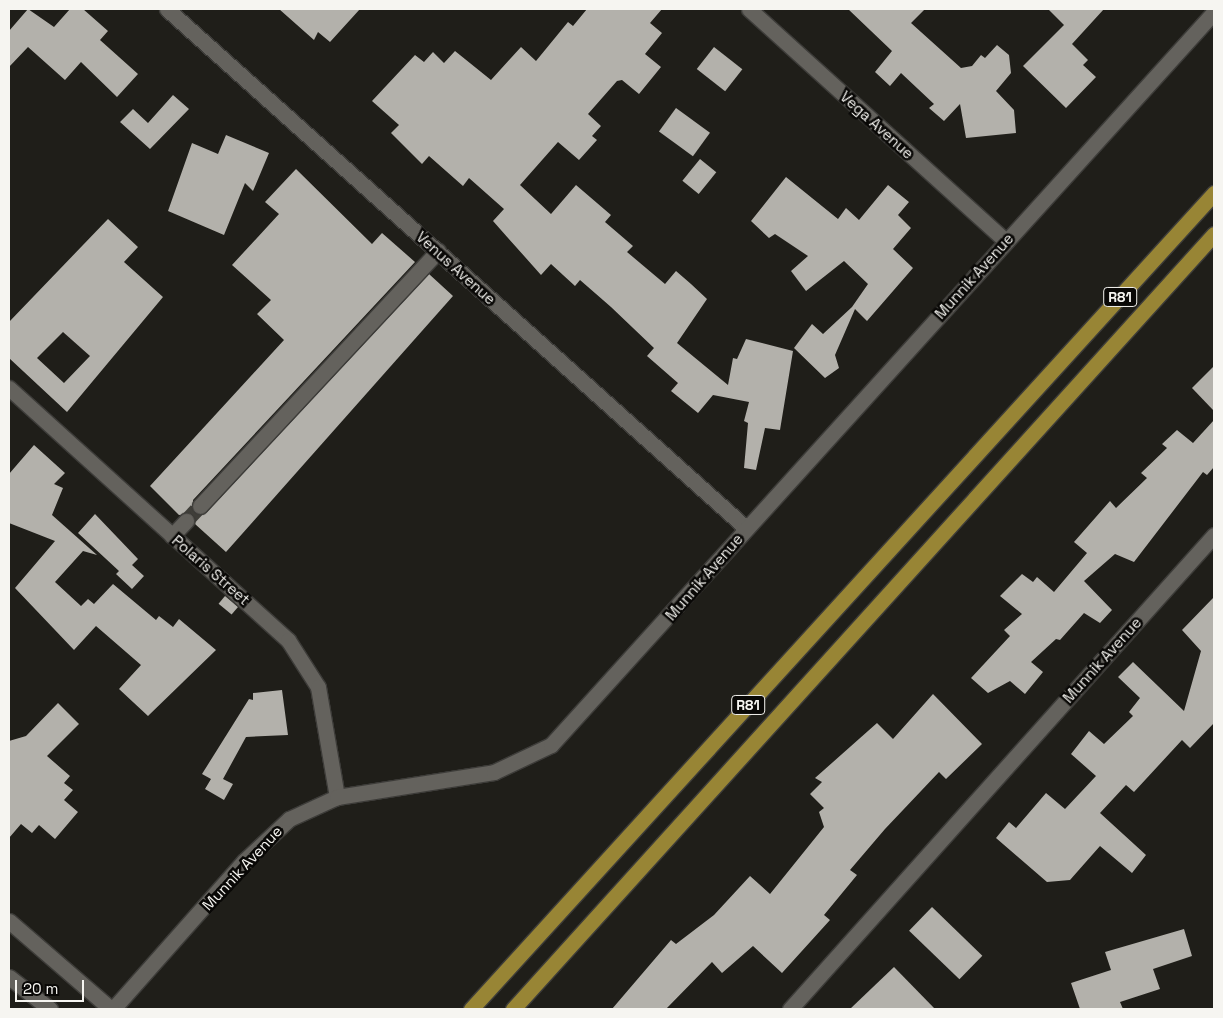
<!DOCTYPE html>
<html>
<head>
<meta charset="utf-8">
<style>
  body { margin:0 }
  #map { position:relative; width:1223px; height:1018px; overflow:hidden; background:#1f1e19; font-family:"Space Grotesk",sans-serif }
  div>[style] { position:absolute }
  [style*='--x'] { left:calc(var(--x)*1px); top:calc(var(--y)*1px); width:calc(var(--w)*1px); rotate:calc(var(--a)*1deg) }
  .building>* { inset:0; background:#b3b1ab; transform-origin:0 0 }
  .street-tunnel>* { height:15px; margin-top:-7.5px; transform-origin:0; background:repeating-linear-gradient(90deg,#3f3e39 0 15px,transparent 0 23px) }
  .roads { filter:drop-shadow(1px 0 #3d3c39) drop-shadow(-1px 0 #3d3c39) drop-shadow(0 1px #3d3c39) drop-shadow(0 -1px #3d3c39) }
  .street>* { height:15px; margin:-7.5px; padding:0 7.5px; transform-origin:7.5px; border-radius:7.5px; background:#64625d }
  .secondary>* { height:15px; margin:-7.5px; padding:0 7.5px; transform-origin:7.5px; border-radius:7.5px; background:#64625d }
  .primary>* { height:15px; margin:-7.5px; padding:0 7.5px; transform-origin:7.5px; border-radius:7.5px; background:#988535 }
  span { translate:-50% -50%; white-space:nowrap; text-align:center; line-height:1.15; -webkit-text-stroke:5px #090806; paint-order:stroke }
  .shield-label span { padding:1px 4px; background:#090806; border:1px solid; border-radius:4px; -webkit-text-stroke-width:0 }
  .shield-label { font-size:14px; color:#f6f5f1; font-weight:700 }
  .street-label { font-size:15px; color:#f6f5f1 }
  .frame { position:absolute; inset:0; border:10px solid #f6f5f1; pointer-events:none }
  .scale { position:absolute; left:15px; top:980px; width:69px; height:22px; box-sizing:border-box; border:2px solid #f6f5f1; border-top:0; padding-left:6px; font-size:15px; line-height:18px; white-space:nowrap; color:#f6f5f1; -webkit-text-stroke:4px #090806; paint-order:stroke }
</style>
</head>
<body>
<div id="map">
  <div class="building">
    <div style="clip-path:polygon(28px 9px,54px 27px,70px 9px,83px 9px,108px 31px,100px 40px,138px 74px,117px 97px,81px 62px,65px 80px,28px 47px,9px 67px,9px 31px)"></div>
    <div style="clip-path:polygon(279px 9px,360px 9px,330px 42px,318px 32px,314px 40px)"></div>
    <div style="clip-path:polygon(587px 9px,662px 9px,650px 23px,662px 33px,645px 54px,661px 67px,639px 94px,622px 80px,617px 81px,588px 114px,601px 126px,592px 136px,597px 140px,579px 160px,558px 142px,520px 185px,551px 214px,576px 185px,611px 215px,605px 222px,633px 246px,627px 252px,665px 284px,676px 271px,691px 284px,707px 299px,677px 343px,728px 385px,733px 358px,737px 359px,746px 339px,793px 351px,780px 430px,765px 428px,756px 470px,744px 468px,748px 423px,744px 421px,749px 402px,713px 395px,698px 413px,671px 391px,678px 383px,647px 356px,654px 348px,611px 307px,580px 280px,575px 286px,551px 264px,541px 275px,493px 221px,504px 209px,469px 178px,463px 186px,429px 156px,422px 164px,391px 133px,399px 125px,372px 101px,415px 55px,424px 62px,433px 52px,444px 63px,455px 51px,491px 80px,521px 47px,536px 61px,568px 22px,573px 26px)"></div>
    <div style="clip-path:polygon(848px 9px,925px 9px,911px 23px,961px 68px,972px 66px,981px 55px,985px 58px,997px 45px,1009px 55px,1011px 73px,996px 91px,1014px 110px,1016px 133px,966px 138px,960px 104px,944px 121px,929px 108px,934px 104px,901px 73px,890px 86px,875px 72px,892px 51px)"></div>
    <div style="clip-path:polygon(1048px 9px,1104px 9px,1072px 44px,1088px 60px,1083px 65px,1096px 77px,1066px 108px,1023px 66px,1064px 25px)"></div>
    <div style="left:714px;top:47px;width:36px;height:28px;rotate:38deg"></div>
    <div style="clip-path:polygon(173px 95px,189px 109px,150px 149px,120px 122px,133px 109px,148px 123px)"></div>
    <div style="left:676px;top:108px;width:42px;height:29px;rotate:36deg"></div>
    <div style="clip-path:polygon(226px 135px,269px 153px,253px 191px,245px 183px,224px 235px,168px 211px,192px 143px,218px 154px)"></div>
    <div style="left:700px;top:159px;width:21px;height:28px;rotate:39deg"></div>
    <div style="clip-path:polygon(296px 169px,372px 244px,382px 233px,415px 262px,193px 500px,194px 513px,207px 512px,429px 274px,453px 296px,226px 552px,195px 524px,192px 514px,179px 515px,150px 486px,284px 340px,257px 314px,271px 300px,232px 265px,279px 214px,265px 202px)"></div>
    <div style="clip-path:polygon(786px 177px,838px 219px,846px 208px,859px 220px,888px 185px,909px 202px,898px 215px,911px 228px,893px 249px,913px 268px,867px 321px,855px 309px,835px 355px,839px 368px,825px 378px,794px 348px,812px 324px,823px 334px,852px 307px,868px 284px,844px 261px,806px 291px,791px 271px,808px 256px,775px 234px,769px 238px,751px 221px)"></div>
    <div style="clip-path:polygon(evenodd,108px 219px,138px 247px,124px 262px,163px 297px,67px 412px,9px 358px,9px 322px,108px 219px,63px 332px,90px 356px,64px 383px,37px 358px,63px 332px)"></div>
    <div style="clip-path:polygon(1214px 366px,1214px 411px,1192px 388px)"></div>
    <div style="clip-path:polygon(1214px 420px,1214px 467px,1207px 475px,1203px 472px,1134px 562px,1115px 554px,1084px 581px,1112px 610px,1100px 623px,1084px 613px,1060px 640px,1056px 639px,1031px 662px,1043px 672px,1025px 694px,1010px 681px,988px 693px,971px 678px,1010px 636px,1004px 630px,1022px 614px,1000px 596px,1022px 574px,1033px 582px,1037px 577px,1054px 592px,1087px 553px,1074px 542px,1110px 501px,1116px 508px,1147px 478px,1141px 473px,1167px 448px,1162px 444px,1177px 430px,1193px 443px)"></div>
    <div style="clip-path:polygon(34px 445px,65px 473px,54px 484px,63px 488px,52px 515px,97px 555px,83px 551px,55px 582px,81px 606px,88px 599px,94px 604px,113px 584px,156px 620px,159px 616px,173px 627px,179px 619px,216px 650px,148px 716px,119px 689px,141px 665px,96px 626px,74px 650px,15px 588px,55px 541px,9px 523px,9px 474px)"></div>
    <div style="clip-path:polygon(95px 514px,138px 559px,132px 565px,144px 576px,132px 589px,116px 574px,119px 571px,78px 533px)"></div>
    <div style="left:225px;top:596px;width:17px;height:10px;rotate:40deg"></div>
    <div style="clip-path:polygon(1214px 597px,1214px 723px,1190px 748px,1182px 740px,1134px 792px,1126px 785px,1100px 813px,1146px 855px,1132px 873px,1100px 846px,1070px 880px,1047px 882px,996px 838px,1009px 822px,1016px 828px,1046px 793px,1065px 809px,1096px 776px,1071px 754px,1089px 731px,1104px 744px,1133px 716px,1129px 712px,1140px 698px,1118px 677px,1133px 662px,1184px 711px,1201px 651px,1182px 630px)"></div>
    <div style="clip-path:polygon(282px 690px,288px 735px,246px 737px,223px 779px,233px 784px,224px 800px,205px 789px,211px 779px,202px 774px,249px 699px,253px 700px,253px 693px)"></div>
    <div style="clip-path:polygon(933px 694px,982px 744px,946px 779px,939px 772px,885px 829px,850px 870px,857px 875px,824px 915px,830px 920px,782px 973px,753px 946px,722px 973px,712px 962px,666px 1009px,612px 1009px,671px 940px,676px 944px,714px 915px,750px 876px,770px 894px,824px 827px,819px 812px,824px 808px,810px 794px,822px 782px,815px 778px,877px 723px,893px 739px)"></div>
    <div style="clip-path:polygon(58px 703px,79px 724px,47px 756px,70px 776px,64px 783px,73px 790px,64px 800px,78px 812px,55px 839px,39px 825px,32px 833px,21px 824px,9px 838px,9px 741px,26px 736px)"></div>
    <div style="left:932px;top:907px;width:70px;height:33px;rotate:44deg"></div>
    <div style="clip-path:polygon(1184px 929px,1192px 956px,1153px 969px,1160px 989px,1120px 1002px,1123px 1009px,1080px 1009px,1071px 983px,1111px 970px,1105px 952px)"></div>
    <div style="clip-path:polygon(894px 967px,935px 1009px,850px 1009px)"></div>
  </div>
  <div class="street-tunnel">
    <div style="--x:186;--y:521;--w:21;--a:-47"></div>
  </div>
  <div class="roads">
    <div class="street">
      <div style="--x:167;--y:9;--w:778;--a:41.87"></div>
      <div style="--x:749;--y:9;--w:346;--a:42.1"></div>
      <div style="--x:9;--y:388;--w:376;--a:42.1"></div>
      <div style="--x:288;--y:640;--w:56;--a:57.4"></div>
      <div style="--x:318;--y:687;--w:112;--a:80.2"></div>
      <div style="--x:200;--y:506;--w:349;--a:-47"></div>
      <div style="--x:172;--y:536;--w:21;--a:-47"></div>
      <div style="--x:113;--y:1009;--w:198;--a:-48.5"></div>
      <div style="--x:244;--y:861;--w:62;--a:-43"></div>
      <div style="--x:289;--y:819;--w:53;--a:-24.6"></div>
      <div style="--x:337;--y:797;--w:159;--a:-9"></div>
      <div style="--x:494;--y:772;--w:63;--a:-25.3"></div>
      <div style="--x:551;--y:745;--w:988;--a:-47.87"></div>
      <div style="--x:790;--y:1009;--w:636;--a:-48.19"></div>
    </div>
    <div class="secondary">
      <div style="--x:9;--y:921;--w:135;--a:40.8"></div>
      <div style="--x:9;--y:977;--w:52;--a:38"></div>
    </div>
    <div class="primary">
      <div style="--x:471;--y:1009;--w:1104;--a:-47.68"></div>
      <div style="--x:513;--y:1009;--w:1045;--a:-47.87"></div>
    </div>
  </div>
  <div class="shield-label">
    <span style="left:1120px;top:297px">R81</span>
    <span style="left:748px;top:705px">R81</span>
  </div>
  <div class="street-label">
    <span style="left:877px;top:125px;rotate:42deg">Vega Avenue</span>
    <span style="left:456px;top:268px;rotate:42deg">Venus Avenue</span>
    <span style="left:974px;top:276px;rotate:-48deg">Munnik Avenue</span>
    <span style="left:211px;top:570px;rotate:41deg">Polaris Street</span>
    <span style="left:704px;top:577px;rotate:-49deg">Munnik Avenue</span>
    <span style="left:1102px;top:660px;rotate:-48deg">Munnik Avenue</span>
    <span style="left:242px;top:868px;rotate:-47deg">Munnik Avenue</span>
  </div>
  <div class="frame"></div>
  <div class="scale">20 m</div>
</div>
</body>
</html>
